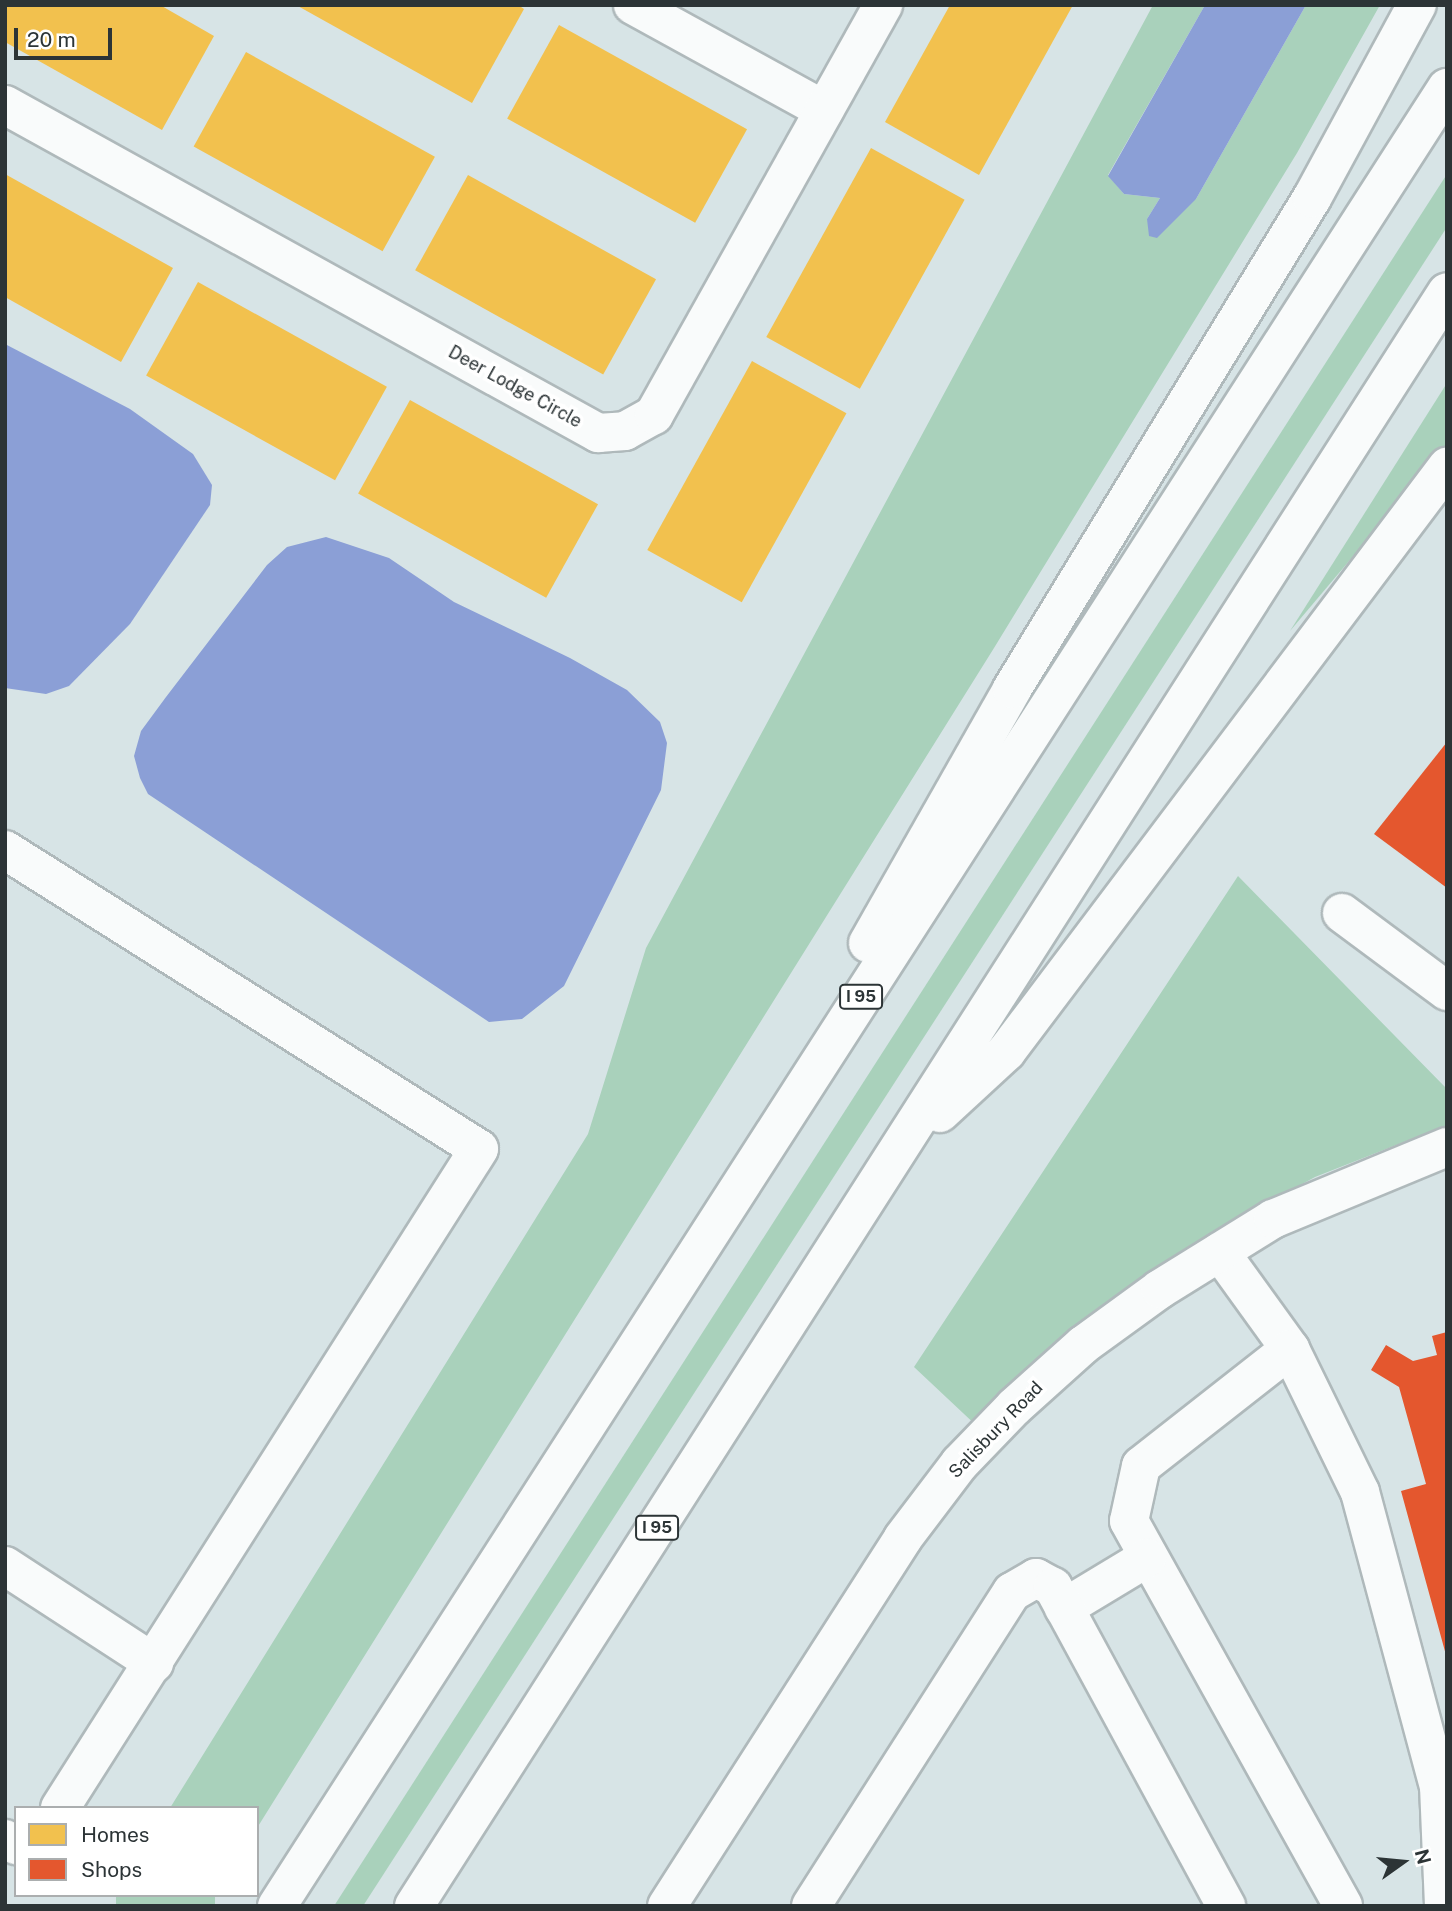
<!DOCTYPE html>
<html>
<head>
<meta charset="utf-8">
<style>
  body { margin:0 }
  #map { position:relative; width:1452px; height:1911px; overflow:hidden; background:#d7e4e6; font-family:"Public Sans",sans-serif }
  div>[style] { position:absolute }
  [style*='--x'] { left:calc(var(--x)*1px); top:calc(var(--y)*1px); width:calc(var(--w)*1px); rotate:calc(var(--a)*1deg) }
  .green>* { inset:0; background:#a9d1bb; transform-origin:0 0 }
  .water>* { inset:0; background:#8b9fd6 }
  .homes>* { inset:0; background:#f2c14e; transform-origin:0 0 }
  .shops>* { inset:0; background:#e4572e }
  .roads { filter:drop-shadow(2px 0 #afb9bb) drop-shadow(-2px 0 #afb9bb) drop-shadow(0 2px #afb9bb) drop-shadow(0 -2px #afb9bb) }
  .minor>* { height:38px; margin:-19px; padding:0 19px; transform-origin:19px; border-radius:19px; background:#f9fbfb }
  .highway>* { height:38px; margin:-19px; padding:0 19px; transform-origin:19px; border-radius:19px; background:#f9fbfb }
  span { translate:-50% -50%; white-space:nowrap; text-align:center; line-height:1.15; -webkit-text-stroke:7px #fff; paint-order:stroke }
  .shield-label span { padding:2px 5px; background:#fff; border:2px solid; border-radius:5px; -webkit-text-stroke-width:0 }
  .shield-label { font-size:16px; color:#2c3436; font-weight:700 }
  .street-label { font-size:18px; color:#2c3436 }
  .frame { position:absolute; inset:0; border:7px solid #2c3436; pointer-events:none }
  .legend { position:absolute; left:14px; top:1806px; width:245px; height:91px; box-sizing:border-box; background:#fff; border:2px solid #abaeaf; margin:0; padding:9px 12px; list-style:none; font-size:21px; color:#2c3436 }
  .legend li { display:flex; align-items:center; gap:14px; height:35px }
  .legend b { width:35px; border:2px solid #abaeaf }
  .north { position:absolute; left:1368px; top:1827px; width:70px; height:70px; -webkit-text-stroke:5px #fff; paint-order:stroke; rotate:75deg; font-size:19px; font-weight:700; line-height:28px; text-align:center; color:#2c3436 }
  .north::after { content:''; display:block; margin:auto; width:24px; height:32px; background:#2c3436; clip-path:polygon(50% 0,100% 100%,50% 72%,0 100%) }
  .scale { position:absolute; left:14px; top:28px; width:98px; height:32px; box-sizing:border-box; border:4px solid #2c3436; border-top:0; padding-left:9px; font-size:21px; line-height:24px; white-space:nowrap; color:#2c3436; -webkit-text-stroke:5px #fff; paint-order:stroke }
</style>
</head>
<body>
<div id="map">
  <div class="green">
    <div style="clip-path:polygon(1153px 5px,1205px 5px,1108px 175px,1124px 194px,1160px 198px,1147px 219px,1196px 199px,1306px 5px,1380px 5px,1297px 153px,994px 648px,257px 1828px,257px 1808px,170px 1808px,588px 1134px,646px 948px)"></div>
    <div style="clip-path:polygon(1447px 174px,1447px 227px,363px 1906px,334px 1906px)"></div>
    <div style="clip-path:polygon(1447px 383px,1447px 445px,1290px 631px)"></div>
    <div style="clip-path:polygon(1238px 876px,1447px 1089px,1447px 1125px,1315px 1177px,1217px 1231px,1125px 1295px,980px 1429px,914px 1367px)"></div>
    <div style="left:116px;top:1895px;width:99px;height:13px"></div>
  </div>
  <div class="water">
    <div style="clip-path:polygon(1205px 5px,1306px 5px,1196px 199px,1157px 238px,1149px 236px,1147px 219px,1160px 198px,1124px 194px,1108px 176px)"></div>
    <div style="clip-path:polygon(5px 344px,130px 409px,193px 454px,212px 485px,210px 505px,130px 624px,69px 686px,46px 694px,5px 688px)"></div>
    <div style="clip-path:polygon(326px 537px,389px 558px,454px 602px,570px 658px,627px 690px,660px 722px,667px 743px,661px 790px,564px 986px,522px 1019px,489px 1022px,148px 794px,140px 778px,134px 756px,141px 731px,166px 697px,267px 565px,287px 547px)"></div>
  </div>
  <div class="homes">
    <div style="clip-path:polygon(5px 5px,160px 5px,214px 36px,162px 130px,5px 42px)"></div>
    <div style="clip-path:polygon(296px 5px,518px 5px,524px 9px,472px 103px)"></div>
    <div style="clip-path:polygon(950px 5px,1073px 5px,979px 175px,885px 122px)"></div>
    <div style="left:559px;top:25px;width:215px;height:107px;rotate:29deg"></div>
    <div style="left:246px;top:52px;width:216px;height:108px;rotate:29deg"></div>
    <div style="left:871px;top:148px;width:107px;height:216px;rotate:29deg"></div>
    <div style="clip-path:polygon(5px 174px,173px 268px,121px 362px,5px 297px)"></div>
    <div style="left:468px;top:175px;width:215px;height:109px;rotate:29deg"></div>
    <div style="left:198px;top:282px;width:216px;height:107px;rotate:29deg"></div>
    <div style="left:752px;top:361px;width:108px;height:216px;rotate:29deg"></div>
    <div style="left:410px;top:400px;width:215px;height:107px;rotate:29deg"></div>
  </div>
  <div class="shops">
    <div style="clip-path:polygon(1447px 742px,1447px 888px,1374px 834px)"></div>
    <div style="clip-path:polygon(1447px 1332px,1447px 1655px,1446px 1655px,1401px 1491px,1426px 1484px,1399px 1387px,1371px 1370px,1386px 1345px,1413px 1361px,1437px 1355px,1432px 1336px)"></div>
  </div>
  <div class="roads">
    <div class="minor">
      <div style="--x:633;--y:5;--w:218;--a:28.8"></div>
      <div style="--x:5;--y:105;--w:678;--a:28.95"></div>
      <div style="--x:598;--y:433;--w:27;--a:-4"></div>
      <div style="--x:625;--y:431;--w:33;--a:-29"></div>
      <div style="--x:654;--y:415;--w:470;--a:-60.8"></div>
      <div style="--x:5;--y:850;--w:560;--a:32.24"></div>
      <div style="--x:479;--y:1149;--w:781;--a:122.45"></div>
      <div style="--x:1342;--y:913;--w:131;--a:36.6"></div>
      <div style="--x:1220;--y:1252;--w:120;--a:54.2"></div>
      <div style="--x:1290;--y:1349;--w:159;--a:63.9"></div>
      <div style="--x:1360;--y:1492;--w:304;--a:75"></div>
      <div style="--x:1439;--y:1786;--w:120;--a:87.6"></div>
      <div style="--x:1290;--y:1349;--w:189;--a:141.9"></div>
      <div style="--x:1141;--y:1466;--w:56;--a:102.3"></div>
      <div style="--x:1129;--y:1521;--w:440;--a:60.9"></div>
      <div style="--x:5;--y:1566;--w:178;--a:33.1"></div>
      <div style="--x:1064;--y:1608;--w:97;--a:-31.1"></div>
      <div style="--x:5;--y:1839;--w:13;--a:29"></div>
      <div style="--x:667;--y:1906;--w:437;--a:-57.3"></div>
      <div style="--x:903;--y:1538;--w:94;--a:-52.8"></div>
      <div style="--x:960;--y:1463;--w:78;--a:-46"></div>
      <div style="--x:1014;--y:1407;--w:93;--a:-41.9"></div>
      <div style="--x:1083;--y:1345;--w:95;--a:-36"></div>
      <div style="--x:1160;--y:1289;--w:133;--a:-31.8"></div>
      <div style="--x:1273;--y:1219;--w:188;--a:-22.5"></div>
      <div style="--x:811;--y:1906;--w:373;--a:-57.4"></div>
      <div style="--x:1012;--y:1592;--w:28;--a:-30"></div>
      <div style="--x:1036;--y:1578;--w:19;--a:28"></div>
      <div style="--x:1053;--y:1587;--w:363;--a:61.5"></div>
    </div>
    <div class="highway">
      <div style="--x:868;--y:943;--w:292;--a:-60.4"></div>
      <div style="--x:1012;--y:689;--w:575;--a:-58.58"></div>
      <div style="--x:1312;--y:198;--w:220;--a:-61.5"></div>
      <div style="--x:940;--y:1113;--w:90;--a:-42.7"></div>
      <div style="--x:1006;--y:1052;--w:733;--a:-52.99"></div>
      <div style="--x:277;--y:1906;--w:2162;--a:-57.24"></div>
      <div style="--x:414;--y:1906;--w:1916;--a:-57.38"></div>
    </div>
  </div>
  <div class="shield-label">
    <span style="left:861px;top:997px">I 95</span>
    <span style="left:657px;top:1528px">I 95</span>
  </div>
  <div class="street-label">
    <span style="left:515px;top:387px;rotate:29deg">Deer Lodge Circle</span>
    <span style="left:996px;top:1430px;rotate:-46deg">Salisbury Road</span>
  </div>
  <div class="frame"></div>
  <ul class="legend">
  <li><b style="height:19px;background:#f2c14e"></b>Homes</li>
  <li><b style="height:19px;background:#e4572e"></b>Shops</li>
  </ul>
  <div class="north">N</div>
  <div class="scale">20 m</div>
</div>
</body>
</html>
